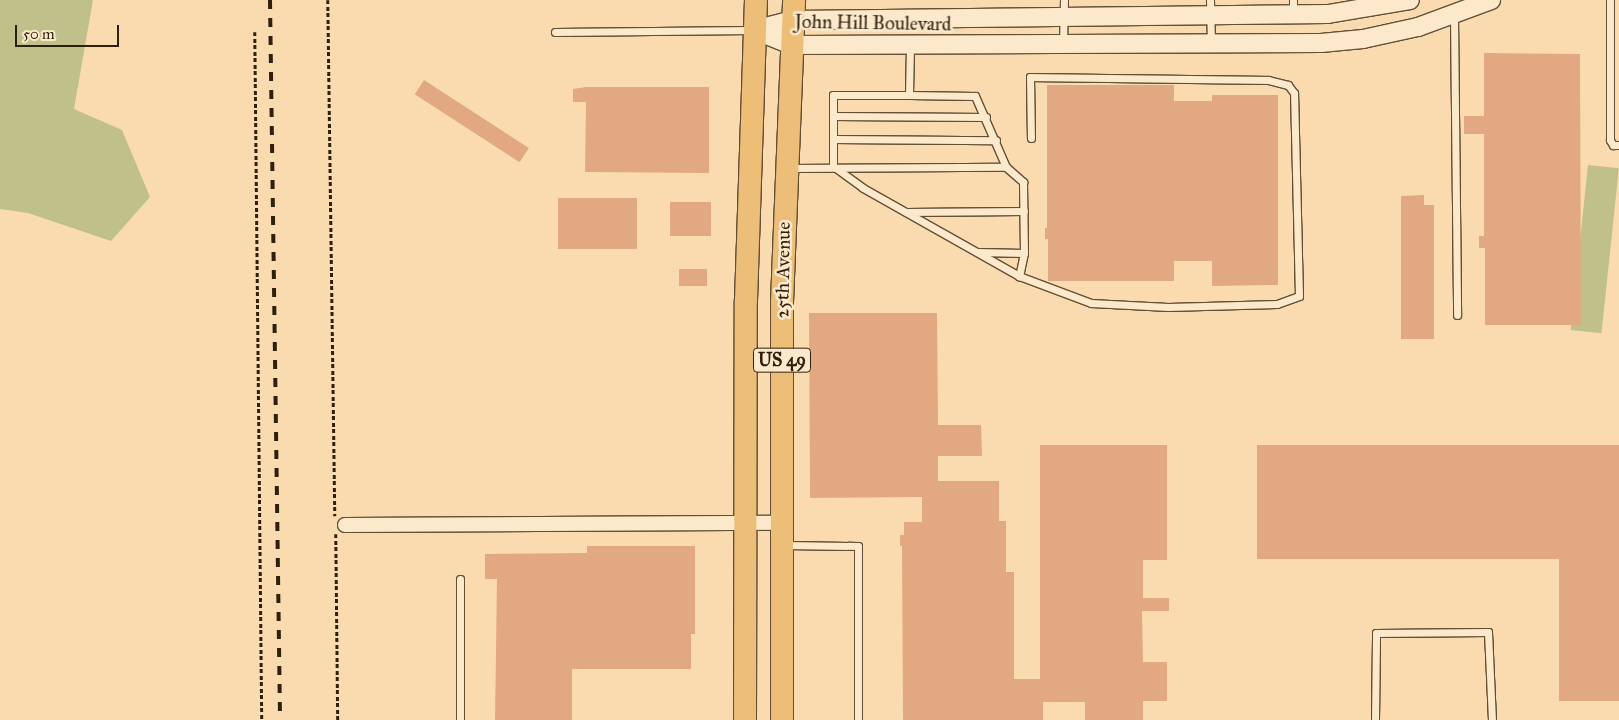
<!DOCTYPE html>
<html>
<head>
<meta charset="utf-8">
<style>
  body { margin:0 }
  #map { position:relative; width:1619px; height:720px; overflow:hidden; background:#fadbaf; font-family:"IM FELL Great Primer",serif }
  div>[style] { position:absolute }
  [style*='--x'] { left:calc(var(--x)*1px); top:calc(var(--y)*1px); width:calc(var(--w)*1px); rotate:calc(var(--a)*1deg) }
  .green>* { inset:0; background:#bfc08a; transform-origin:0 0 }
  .building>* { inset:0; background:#e2a882; transform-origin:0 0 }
  .path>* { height:2.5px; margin-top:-1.25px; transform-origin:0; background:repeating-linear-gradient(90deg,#2f200e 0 4px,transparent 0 6.5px) }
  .roads { filter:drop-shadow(1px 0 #624f36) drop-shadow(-1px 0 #624f36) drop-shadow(0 1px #624f36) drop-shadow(0 -1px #624f36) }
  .service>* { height:7px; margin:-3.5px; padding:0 3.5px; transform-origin:3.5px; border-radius:3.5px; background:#fce8cb }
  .minor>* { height:14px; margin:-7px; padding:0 7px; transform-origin:7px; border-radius:7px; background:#fce8cb }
  .tertiary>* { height:18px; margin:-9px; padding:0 9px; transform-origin:9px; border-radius:9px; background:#fce8cb }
  .primary>* { height:22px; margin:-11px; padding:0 11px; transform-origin:11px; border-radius:11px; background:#edbe78 }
  .rail>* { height:4px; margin-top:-2px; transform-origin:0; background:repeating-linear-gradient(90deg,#2f200e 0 9px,transparent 0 18px) }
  span { translate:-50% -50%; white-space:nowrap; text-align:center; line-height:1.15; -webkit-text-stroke:5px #fce8cb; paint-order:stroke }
  .shield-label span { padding:1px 4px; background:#fce8cb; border:1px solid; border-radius:4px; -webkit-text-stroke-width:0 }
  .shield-label { font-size:18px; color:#2f200e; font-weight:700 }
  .street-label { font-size:19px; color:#2f200e }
  .scale { position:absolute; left:15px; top:25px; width:104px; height:22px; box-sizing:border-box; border:2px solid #2f200e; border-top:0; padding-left:6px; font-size:15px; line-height:18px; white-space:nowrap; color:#2f200e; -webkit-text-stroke:4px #fce8cb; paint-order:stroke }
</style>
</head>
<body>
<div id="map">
  <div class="green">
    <div style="clip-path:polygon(0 0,93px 0,74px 109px,122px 130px,150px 197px,111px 241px,28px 213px,0 209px)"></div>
    <div style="left:1588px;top:165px;width:31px;height:166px;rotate:6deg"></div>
  </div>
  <div class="building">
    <div style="clip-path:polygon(1484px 53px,1580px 54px,1581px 325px,1485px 325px,1485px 248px,1479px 248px,1479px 236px,1484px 236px,1484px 134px,1464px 134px,1464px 116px,1484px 116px)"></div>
    <div style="left:424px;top:80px;width:125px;height:17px;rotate:33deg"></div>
    <div style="clip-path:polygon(1047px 85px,1174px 85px,1174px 101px,1212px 101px,1212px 95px,1278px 95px,1278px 285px,1212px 286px,1212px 261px,1174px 261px,1174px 281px,1048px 281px,1048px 239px,1045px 239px,1045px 228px,1047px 228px)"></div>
    <div style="clip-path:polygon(586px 87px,709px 87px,709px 173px,585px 172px,586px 102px,573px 102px,573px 89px)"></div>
    <div style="clip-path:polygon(1424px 195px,1424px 205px,1434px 205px,1434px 339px,1401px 339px,1401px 196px)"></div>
    <div style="left:558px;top:198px;width:79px;height:51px"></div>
    <div style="left:670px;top:202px;width:41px;height:34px"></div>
    <div style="left:679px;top:269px;width:28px;height:17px"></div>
    <div style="clip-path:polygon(809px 313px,937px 313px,938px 425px,981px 425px,982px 456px,938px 456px,938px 481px,999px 481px,999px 521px,1006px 521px,1006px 572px,1014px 572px,1014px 679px,1040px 679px,1040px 445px,1167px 445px,1167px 560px,1143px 560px,1143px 598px,1169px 598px,1169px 611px,1142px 611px,1143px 662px,1167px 662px,1167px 701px,1143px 701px,1143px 720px,1085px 720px,1085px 702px,1043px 702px,1043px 720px,903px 720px,902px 546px,900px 546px,900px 535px,904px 535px,904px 522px,922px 522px,922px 497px,810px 498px)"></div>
    <div style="clip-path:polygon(1257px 445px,1619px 445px,1619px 701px,1559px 701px,1559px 559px,1257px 559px)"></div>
    <div style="clip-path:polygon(587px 546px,695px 546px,695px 634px,691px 634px,691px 669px,572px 669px,572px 720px,495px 720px,497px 579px,485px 579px,485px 554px,587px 553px)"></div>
  </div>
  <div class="path">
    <div style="--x:328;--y:0;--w:516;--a:89.22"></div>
    <div style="--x:255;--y:32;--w:688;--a:89.42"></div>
    <div style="--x:336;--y:534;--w:186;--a:89.4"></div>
  </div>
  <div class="roads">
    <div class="service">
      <div style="--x:1210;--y:0;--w:44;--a:88.7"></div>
      <div style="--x:1293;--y:0;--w:14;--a:90"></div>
      <div style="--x:1610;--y:0;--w:140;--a:90"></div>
      <div style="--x:1610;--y:140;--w:6;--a:59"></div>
      <div style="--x:1613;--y:145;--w:6;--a:0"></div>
      <div style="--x:1454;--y:16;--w:299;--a:89.4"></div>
      <div style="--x:555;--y:32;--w:197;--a:-0.6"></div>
      <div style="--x:1063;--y:44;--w:44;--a:-88.7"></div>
      <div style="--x:910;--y:47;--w:48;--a:91.2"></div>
      <div style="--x:909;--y:95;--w:76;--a:180"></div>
      <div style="--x:833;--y:95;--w:71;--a:90"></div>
      <div style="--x:833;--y:166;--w:37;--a:36"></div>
      <div style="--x:863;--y:188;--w:179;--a:29.4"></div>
      <div style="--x:1019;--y:276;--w:77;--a:20.6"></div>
      <div style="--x:1091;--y:303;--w:77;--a:3"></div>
      <div style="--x:1168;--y:307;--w:109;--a:-1.6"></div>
      <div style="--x:1277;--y:304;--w:23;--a:-20"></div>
      <div style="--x:1299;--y:296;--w:203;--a:-91.4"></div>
      <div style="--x:1294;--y:93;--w:10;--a:-127"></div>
      <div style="--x:1288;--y:85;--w:21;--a:-166"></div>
      <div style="--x:1268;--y:80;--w:238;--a:-179.3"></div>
      <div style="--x:1030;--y:77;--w:61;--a:89.1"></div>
      <div style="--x:909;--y:95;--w:66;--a:0.9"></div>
      <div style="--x:975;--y:96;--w:77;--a:66.4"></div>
      <div style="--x:1006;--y:167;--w:23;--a:41"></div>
      <div style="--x:1023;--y:182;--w:71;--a:89.2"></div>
      <div style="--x:1024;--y:253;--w:24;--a:102"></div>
      <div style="--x:833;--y:116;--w:153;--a:0.4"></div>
      <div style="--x:833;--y:139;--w:163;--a:0.4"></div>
      <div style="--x:791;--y:168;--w:215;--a:-0.3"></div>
      <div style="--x:906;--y:212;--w:118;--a:-0.5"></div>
      <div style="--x:978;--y:252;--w:46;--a:1.2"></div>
      <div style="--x:785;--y:545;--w:73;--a:0.8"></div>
      <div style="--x:858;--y:546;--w:174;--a:90"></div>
      <div style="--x:460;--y:720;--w:141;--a:-90"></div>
      <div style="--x:1375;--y:720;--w:87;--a:-89.3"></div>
      <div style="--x:1376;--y:633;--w:112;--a:-0.5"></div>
      <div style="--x:1488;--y:632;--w:88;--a:87.4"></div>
    </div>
    <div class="minor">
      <div style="--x:345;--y:525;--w:437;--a:-0.3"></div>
    </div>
    <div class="tertiary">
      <div style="--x:754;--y:30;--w:40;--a:22"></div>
      <div style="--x:791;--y:45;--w:530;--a:-0.22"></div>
      <div style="--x:1321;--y:43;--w:42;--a:-5.4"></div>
      <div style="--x:1363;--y:39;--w:56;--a:-12.3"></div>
      <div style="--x:1418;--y:27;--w:78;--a:-20.3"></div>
      <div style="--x:754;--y:30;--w:40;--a:-14.4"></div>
      <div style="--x:793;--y:20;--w:535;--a:-0.64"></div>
      <div style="--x:1328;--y:14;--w:83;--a:-9.7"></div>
    </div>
    <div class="primary">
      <div style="--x:745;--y:720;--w:419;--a:-89.9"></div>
      <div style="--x:746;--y:301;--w:301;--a:-88.1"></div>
      <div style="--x:782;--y:720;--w:418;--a:-90"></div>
      <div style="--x:782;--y:302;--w:302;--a:-87.7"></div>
    </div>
  </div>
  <div class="rail">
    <div style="--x:270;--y:0;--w:720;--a:89.2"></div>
  </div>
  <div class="shield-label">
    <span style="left:782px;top:360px">US 49</span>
  </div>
  <div class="street-label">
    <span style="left:873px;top:23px;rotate:1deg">John Hill Boulevard</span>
    <span style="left:783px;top:270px;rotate:-89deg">25th Avenue</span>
  </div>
  <div class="scale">50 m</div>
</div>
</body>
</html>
